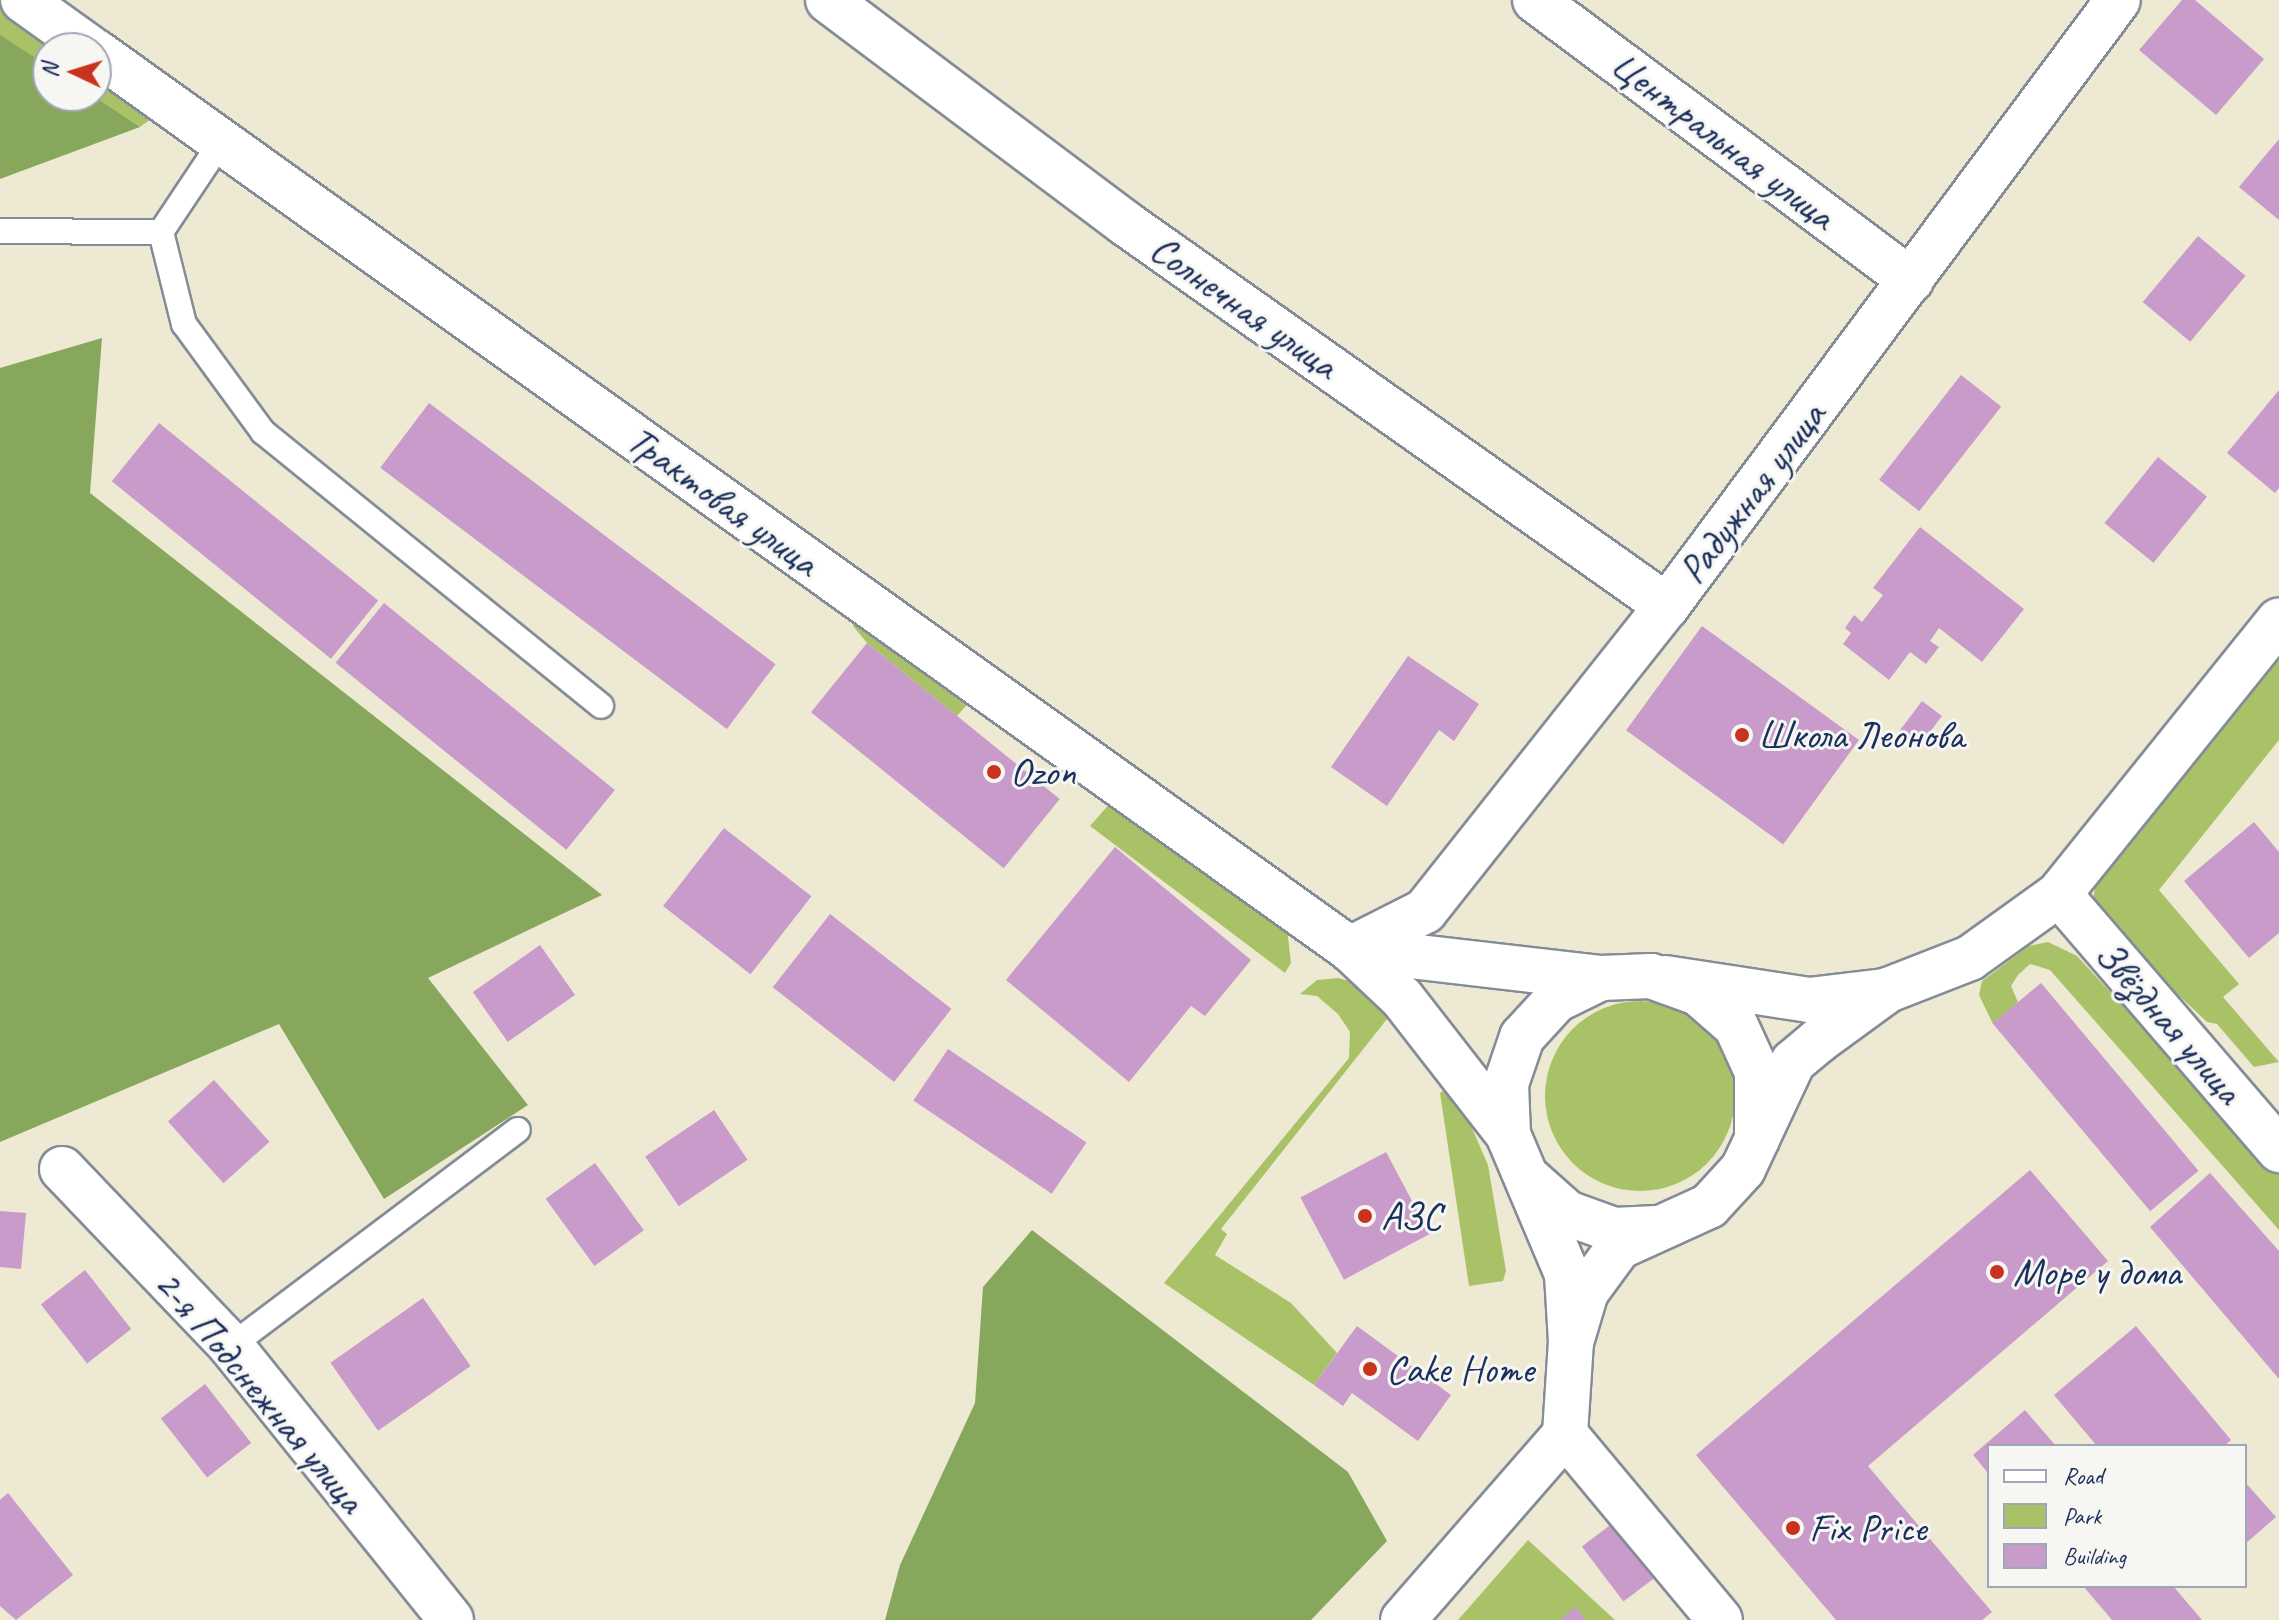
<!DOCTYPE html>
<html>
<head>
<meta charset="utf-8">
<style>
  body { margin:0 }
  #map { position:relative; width:2279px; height:1620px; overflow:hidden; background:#eee9d3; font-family:Caveat,sans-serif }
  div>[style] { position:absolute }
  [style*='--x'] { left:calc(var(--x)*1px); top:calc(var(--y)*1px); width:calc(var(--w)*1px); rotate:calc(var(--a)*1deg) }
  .green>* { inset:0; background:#aac267 }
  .round { border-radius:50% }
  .forest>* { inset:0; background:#87a85c }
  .building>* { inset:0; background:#c89bcb; transform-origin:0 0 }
  .roads { filter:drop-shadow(2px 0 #848c98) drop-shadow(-2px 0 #848c98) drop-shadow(0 2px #848c98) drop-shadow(0 -2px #848c98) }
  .lane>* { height:24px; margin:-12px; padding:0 12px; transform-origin:12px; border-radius:12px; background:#fff }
  .street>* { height:44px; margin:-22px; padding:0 22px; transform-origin:22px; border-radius:22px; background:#fff }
  .secondary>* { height:44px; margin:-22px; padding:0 22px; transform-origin:22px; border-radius:22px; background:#fff }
  .dots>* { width:22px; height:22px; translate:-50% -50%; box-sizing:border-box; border:4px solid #f6f6f2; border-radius:50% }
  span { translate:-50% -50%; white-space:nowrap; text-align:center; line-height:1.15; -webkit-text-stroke:6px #f6f6f2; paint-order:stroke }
  .street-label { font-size:40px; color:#1b2f5e }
  .poi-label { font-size:40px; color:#1b2f5e }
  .left { translate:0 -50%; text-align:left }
  .legend { position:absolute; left:1987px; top:1444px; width:260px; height:144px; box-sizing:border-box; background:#f6f6f2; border:2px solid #9ea6b7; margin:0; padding:10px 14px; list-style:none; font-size:24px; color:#1b2f5e }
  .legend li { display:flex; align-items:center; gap:16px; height:40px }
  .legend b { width:40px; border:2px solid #9ea6b7 }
  .north { position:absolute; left:32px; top:32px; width:80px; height:80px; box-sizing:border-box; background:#f6f6f2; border:2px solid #9ea6b7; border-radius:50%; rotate:274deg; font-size:22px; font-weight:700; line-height:32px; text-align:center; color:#1b2f5e }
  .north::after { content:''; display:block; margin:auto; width:28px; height:36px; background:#c8321e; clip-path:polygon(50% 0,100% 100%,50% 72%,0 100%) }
</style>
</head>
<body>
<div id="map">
  <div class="green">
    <div style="clip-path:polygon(0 0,18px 0,86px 48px,48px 48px,48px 69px,0 38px)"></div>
    <div style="clip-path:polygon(96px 55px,168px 106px,140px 127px,91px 96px,96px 96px)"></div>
    <div style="clip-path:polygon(853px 614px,980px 690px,957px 716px,867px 643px,853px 626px)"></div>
    <div style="clip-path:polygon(2279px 655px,2279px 740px,2159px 890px,2239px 984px,2223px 997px,2279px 1062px,2254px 1067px,2217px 1024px,2207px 1022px,2112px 932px,2093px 899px,2096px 883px)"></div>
    <div style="clip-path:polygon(1119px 793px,1287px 928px,1291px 963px,1285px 973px,1090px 826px)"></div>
    <div style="clip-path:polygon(2048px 942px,2077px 956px,2279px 1175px,2279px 1230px,2050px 970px,2030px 964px,2018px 975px,2011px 986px,2018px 1002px,1993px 1024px,1979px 995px,1982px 981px,2029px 946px)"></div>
    <div style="clip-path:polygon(1338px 978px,1363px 985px,1384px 1007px,1387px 1019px,1221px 1229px,1227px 1234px,1215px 1255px,1291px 1303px,1337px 1353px,1314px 1385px,1164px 1283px,1349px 1058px,1350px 1032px,1338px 1014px,1317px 996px,1300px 994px,1317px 980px)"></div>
    <div class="round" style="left:1545px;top:1001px;width:190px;height:190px"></div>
    <div style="clip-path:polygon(1453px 1084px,1488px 1165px,1506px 1271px,1503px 1281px,1469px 1286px,1440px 1093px)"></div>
    <div style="clip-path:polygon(1528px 1540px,1615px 1620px,1458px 1620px)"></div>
  </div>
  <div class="forest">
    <div style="clip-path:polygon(0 35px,48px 66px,48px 96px,93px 96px,140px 127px,0 179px)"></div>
    <div style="clip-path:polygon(102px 338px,90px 493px,602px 895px,428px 978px,528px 1105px,384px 1199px,279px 1024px,0 1142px,0 368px)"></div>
    <div style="clip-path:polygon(1032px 1230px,1348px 1472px,1387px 1541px,1311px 1620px,885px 1620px,900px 1565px,975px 1403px,983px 1287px)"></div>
  </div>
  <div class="building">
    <div style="clip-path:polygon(2182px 0,2195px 0,2264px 59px,2216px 115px,2139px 50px)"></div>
    <div style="clip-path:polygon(2279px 139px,2279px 220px,2239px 187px)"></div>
    <div style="left:2198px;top:236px;width:62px;height:86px;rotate:40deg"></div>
    <div style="left:1961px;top:375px;width:51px;height:133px;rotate:38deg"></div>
    <div style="clip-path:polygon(2279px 390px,2279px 488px,2275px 493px,2227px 453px)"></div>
    <div style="left:429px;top:403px;width:434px;height:81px;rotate:37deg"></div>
    <div style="left:159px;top:423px;width:282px;height:75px;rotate:39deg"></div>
    <div style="left:2158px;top:457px;width:63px;height:85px;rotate:39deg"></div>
    <div style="clip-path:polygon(1920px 527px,2024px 609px,1982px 662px,1939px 628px,1930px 641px,1939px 647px,1926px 664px,1910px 652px,1889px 680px,1843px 644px,1851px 633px,1845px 628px,1854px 615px,1862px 622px,1883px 595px,1873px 588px)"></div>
    <div style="left:384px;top:603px;width:297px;height:77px;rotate:39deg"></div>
    <div style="left:1702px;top:626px;width:194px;height:129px;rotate:36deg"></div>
    <div style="left:867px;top:643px;width:248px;height:89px;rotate:39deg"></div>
    <div style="clip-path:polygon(1408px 656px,1479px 704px,1454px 741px,1439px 730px,1387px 806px,1331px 767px)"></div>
    <div style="left:1922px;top:701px;width:25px;height:39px;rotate:37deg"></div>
    <div style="clip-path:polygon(2254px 822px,2279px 852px,2279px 933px,2249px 958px,2184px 881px)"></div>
    <div style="left:724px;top:828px;width:111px;height:99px;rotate:38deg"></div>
    <div style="clip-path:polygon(1115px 847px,1251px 960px,1205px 1016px,1191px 1006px,1129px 1082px,1006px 980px)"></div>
    <div style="left:830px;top:914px;width:154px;height:93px;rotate:38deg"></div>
    <div style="left:540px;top:945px;width:61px;height:82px;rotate:55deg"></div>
    <div style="left:2041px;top:983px;width:245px;height:63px;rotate:50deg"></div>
    <div style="left:948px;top:1049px;width:167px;height:62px;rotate:34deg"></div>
    <div style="left:214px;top:1080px;width:83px;height:62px;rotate:48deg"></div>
    <div style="left:714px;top:1110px;width:60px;height:83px;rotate:56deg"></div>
    <div style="left:1386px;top:1152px;width:93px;height:97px;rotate:62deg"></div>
    <div style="left:595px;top:1163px;width:83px;height:61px;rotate:54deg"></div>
    <div style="clip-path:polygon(2030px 1170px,2108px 1261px,1868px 1466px,1992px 1612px,1982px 1620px,1836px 1620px,1696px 1455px)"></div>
    <div style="clip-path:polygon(2210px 1173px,2279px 1251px,2279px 1379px,2150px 1227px)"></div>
    <div style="clip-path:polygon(0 1211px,26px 1213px,21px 1269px,0 1267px)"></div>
    <div style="left:85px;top:1270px;width:75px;height:56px;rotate:52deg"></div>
    <div style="left:423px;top:1298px;width:83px;height:113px;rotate:55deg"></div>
    <div style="clip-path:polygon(1357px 1326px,1451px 1395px,1418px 1441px,1352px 1393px,1343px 1406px,1314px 1385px)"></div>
    <div style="clip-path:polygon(2136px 1326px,2231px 1440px,2224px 1446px,2097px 1446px,2054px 1395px)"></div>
    <div style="left:205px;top:1384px;width:75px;height:56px;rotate:52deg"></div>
    <div style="clip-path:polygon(2025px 1410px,2056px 1446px,1989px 1446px,1989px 1474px,1973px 1455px)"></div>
    <div style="clip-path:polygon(2245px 1482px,2276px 1517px,2245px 1544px)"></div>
    <div style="clip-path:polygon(8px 1493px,73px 1575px,16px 1620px,0 1606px,0 1500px)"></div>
    <div style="left:1613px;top:1523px;width:69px;height:39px;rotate:53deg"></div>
    <div style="clip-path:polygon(2083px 1586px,2173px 1586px,2202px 1620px,2112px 1620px)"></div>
    <div style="clip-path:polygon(1575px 1607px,1586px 1620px,1560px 1620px)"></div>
  </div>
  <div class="roads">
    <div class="lane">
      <div style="--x:221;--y:142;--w:108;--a:123.7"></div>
      <div style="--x:161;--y:232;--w:95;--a:76"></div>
      <div style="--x:184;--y:324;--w:134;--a:53.8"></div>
      <div style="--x:263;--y:432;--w:435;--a:39"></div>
      <div style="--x:0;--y:231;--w:161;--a:0.4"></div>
      <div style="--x:231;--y:1346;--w:359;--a:-37"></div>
    </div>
    <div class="street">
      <div style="--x:828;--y:0;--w:371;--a:36.9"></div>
      <div style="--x:1125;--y:223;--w:664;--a:35.25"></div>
      <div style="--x:1535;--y:0;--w:469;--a:36.7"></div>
      <div style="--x:2059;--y:894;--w:338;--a:49.3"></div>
      <div style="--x:1350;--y:949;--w:84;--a:-26.9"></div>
      <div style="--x:1425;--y:911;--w:389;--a:-51.6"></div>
      <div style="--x:1667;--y:606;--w:755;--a:-53.34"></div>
      <div style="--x:1665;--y:978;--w:146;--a:8.7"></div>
      <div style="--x:1809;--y:1000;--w:78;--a:-6.7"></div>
      <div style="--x:1757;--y:1139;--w:85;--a:-64.9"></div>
      <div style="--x:1793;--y:1062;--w:33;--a:-40"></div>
      <div style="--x:1818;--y:1041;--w:87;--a:-36.1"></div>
      <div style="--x:1888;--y:990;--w:88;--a:-21.3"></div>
      <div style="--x:1970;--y:958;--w:110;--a:-35.7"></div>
      <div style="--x:2059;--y:894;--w:351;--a:-51.2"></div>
      <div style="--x:62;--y:1169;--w:245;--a:46.3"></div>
      <div style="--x:231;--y:1346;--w:351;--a:51.2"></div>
    </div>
    <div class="secondary">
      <div style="--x:23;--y:0;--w:82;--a:35.6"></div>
      <div style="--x:96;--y:52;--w:1542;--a:35.58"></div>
      <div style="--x:1350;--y:949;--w:71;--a:43.3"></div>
      <div style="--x:1402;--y:998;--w:172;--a:52.1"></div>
      <div style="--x:1350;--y:949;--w:253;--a:6.6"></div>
      <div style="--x:1530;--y:1180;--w:50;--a:41.7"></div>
      <div style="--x:1567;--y:1213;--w:50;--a:19.9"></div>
      <div style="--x:1614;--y:1230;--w:43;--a:-2.7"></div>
      <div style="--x:1565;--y:1434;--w:92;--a:-86.3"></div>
      <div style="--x:1571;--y:1342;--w:68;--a:-93.4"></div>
      <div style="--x:1567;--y:1274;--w:152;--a:-112.9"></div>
      <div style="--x:1508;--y:1134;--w:50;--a:-92.3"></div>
      <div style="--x:1506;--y:1084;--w:50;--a:-71.2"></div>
      <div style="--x:1522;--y:1037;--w:50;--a:-47.4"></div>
      <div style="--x:1556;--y:1000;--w:50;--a:-26.1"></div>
      <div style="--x:1601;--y:978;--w:50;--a:-2.3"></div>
      <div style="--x:1651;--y:976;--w:50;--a:19.9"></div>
      <div style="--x:1698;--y:993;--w:50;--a:41"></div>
      <div style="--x:1736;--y:1026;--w:51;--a:65.5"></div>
      <div style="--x:1757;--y:1072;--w:67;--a:90"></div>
      <div style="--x:1757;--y:1139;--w:33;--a:115"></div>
      <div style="--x:1743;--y:1169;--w:50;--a:132.6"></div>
      <div style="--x:1709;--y:1206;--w:99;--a:155.5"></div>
      <div style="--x:1619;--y:1247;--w:56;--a:126.3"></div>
      <div style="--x:1586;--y:1292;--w:52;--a:106.7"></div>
      <div style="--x:1565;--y:1434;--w:242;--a:50.2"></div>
      <div style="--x:1403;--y:1620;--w:247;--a:-48.9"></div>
    </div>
  </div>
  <div class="dots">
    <div style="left:1742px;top:735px;background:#c8321e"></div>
    <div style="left:994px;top:772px;background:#c8321e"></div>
    <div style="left:1365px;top:1216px;background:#c8321e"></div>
    <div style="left:1997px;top:1272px;background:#c8321e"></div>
    <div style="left:1370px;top:1369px;background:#c8321e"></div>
    <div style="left:1793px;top:1528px;background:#c8321e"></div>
  </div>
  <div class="street-label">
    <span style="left:1723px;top:140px;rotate:37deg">Центральная улица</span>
    <span style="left:1244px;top:307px;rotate:35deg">Солнечная улица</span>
    <span style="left:1752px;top:493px;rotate:-53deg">Радужная улица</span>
    <span style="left:723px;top:501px;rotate:36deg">Трактовая улица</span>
    <span style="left:2169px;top:1022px;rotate:49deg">Звёздная улица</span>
    <span style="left:260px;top:1391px;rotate:50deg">2-я Подснежная улица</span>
  </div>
  <div class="poi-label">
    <span class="left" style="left:1758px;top:735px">Школа Леонова</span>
    <span class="left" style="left:1010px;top:772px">Ozon</span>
    <span class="left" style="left:1381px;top:1216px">АЗС</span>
    <span class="left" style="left:2013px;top:1272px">Море у дома</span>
    <span class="left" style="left:1386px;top:1369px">Cake Home</span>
    <span class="left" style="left:1809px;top:1528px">Fix Price</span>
  </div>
  <ul class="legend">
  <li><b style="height:10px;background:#fff"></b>Road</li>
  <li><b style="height:22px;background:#aac267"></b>Park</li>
  <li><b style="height:22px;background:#c89bcb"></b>Building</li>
  </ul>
  <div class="north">N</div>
</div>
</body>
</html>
